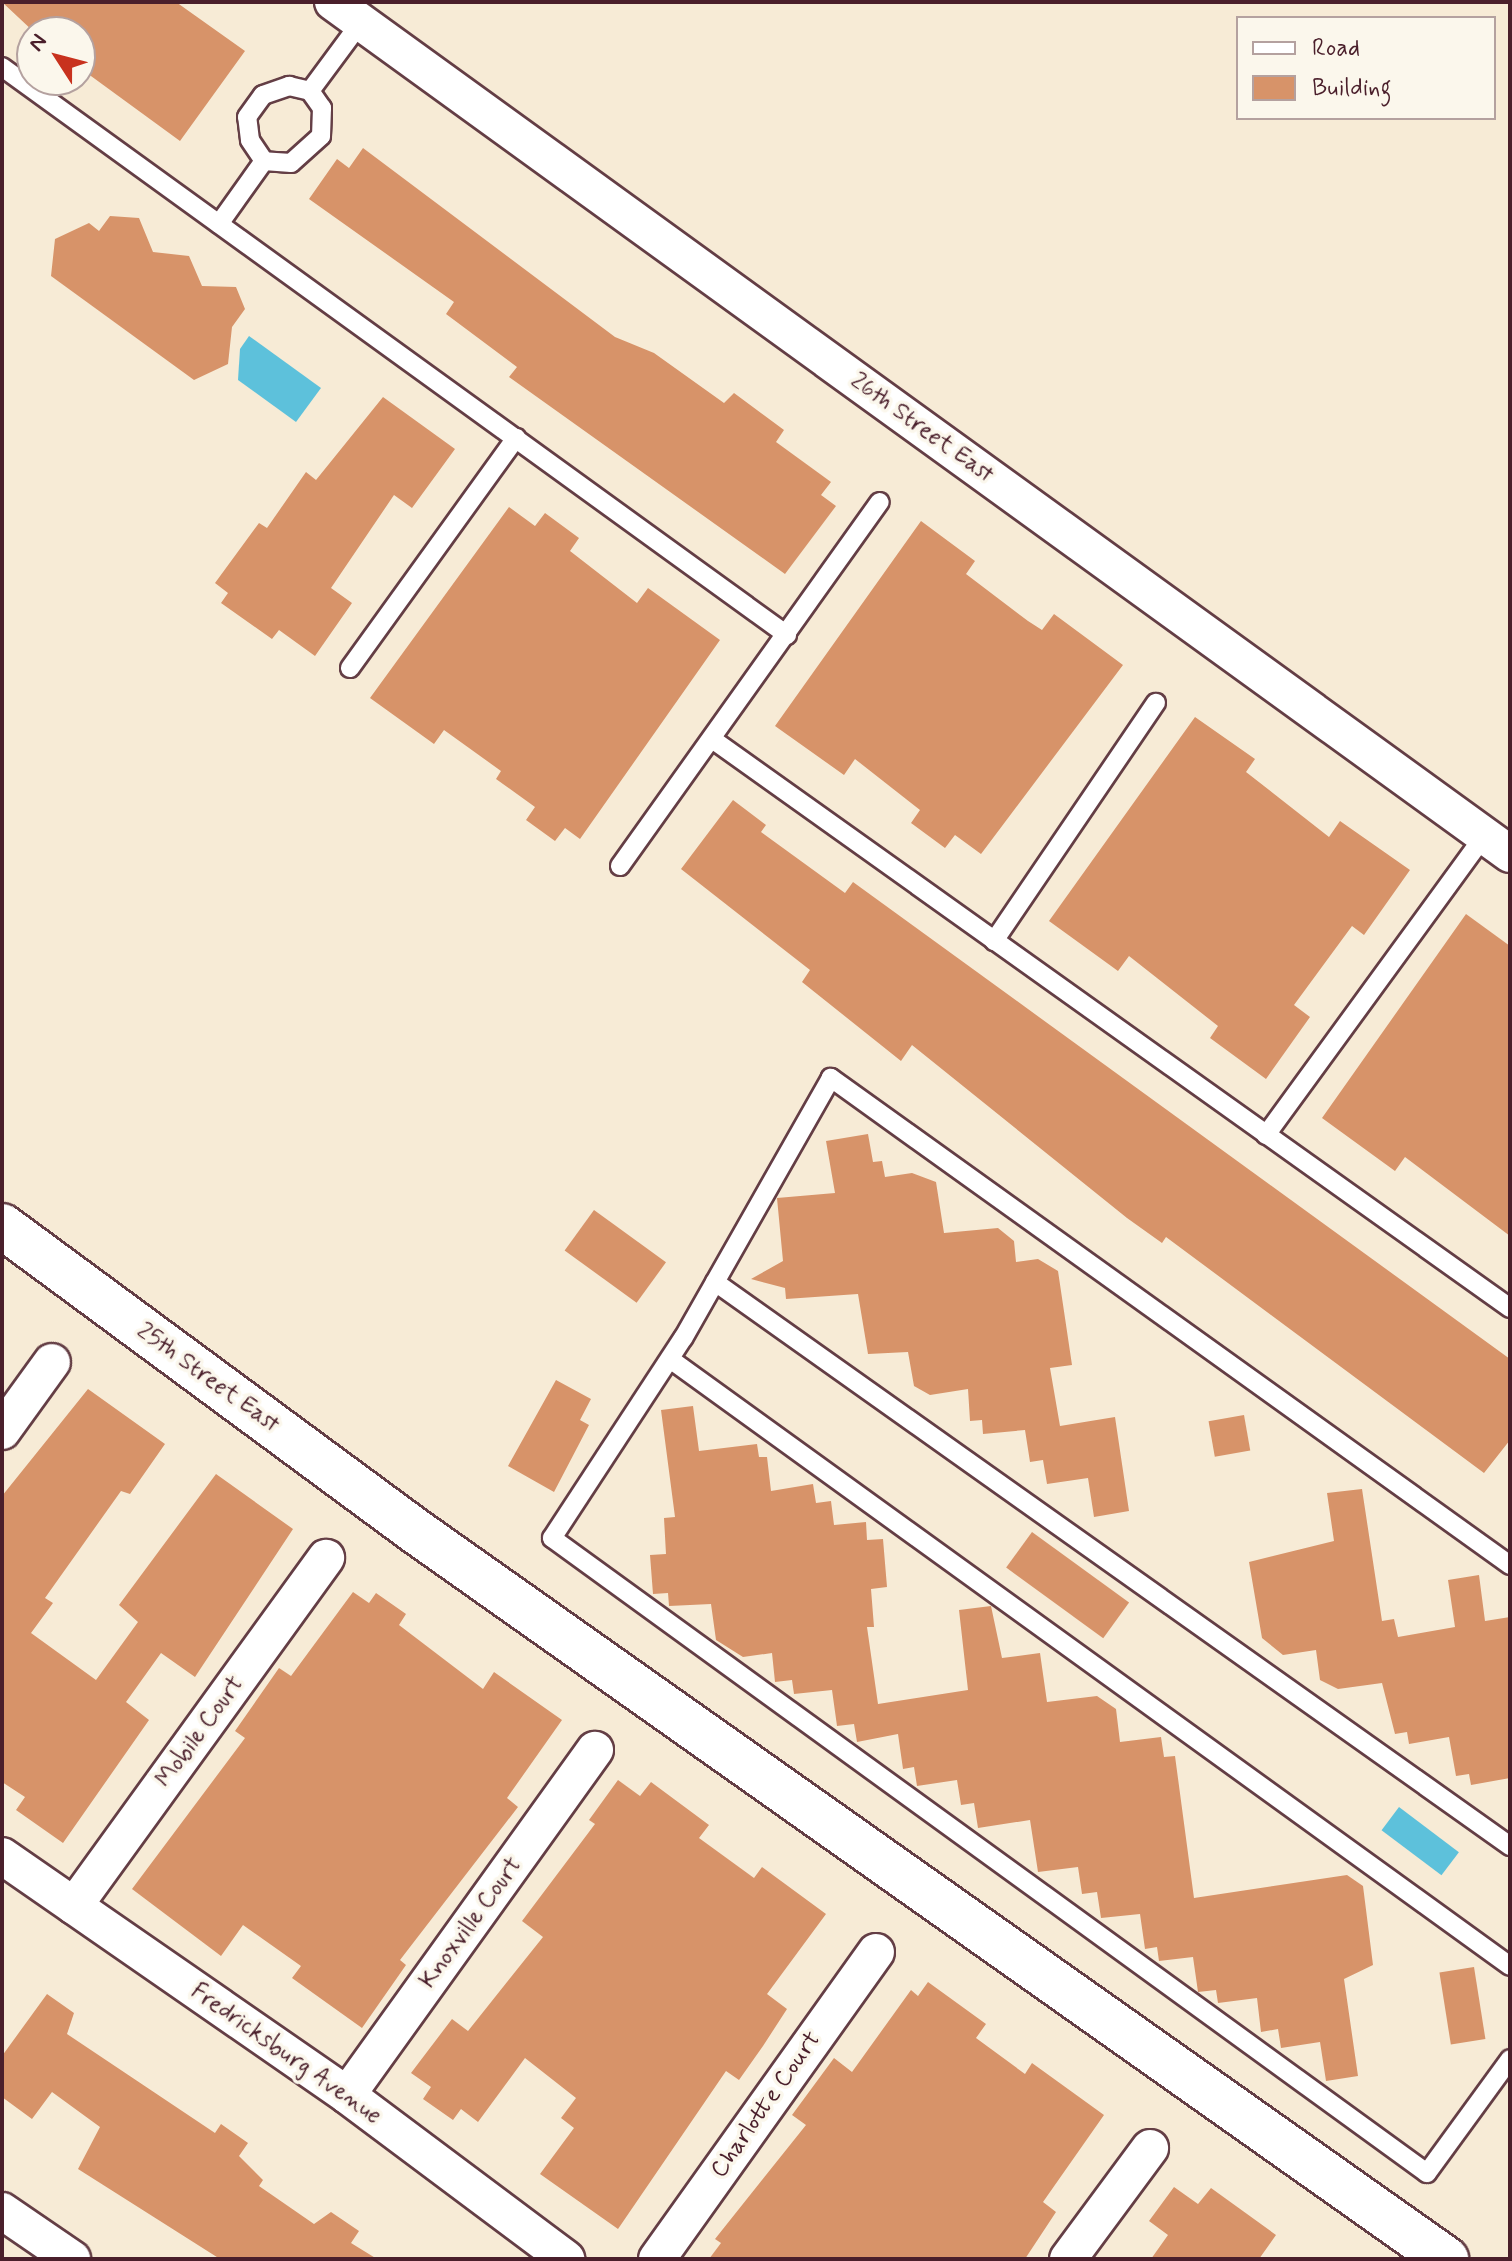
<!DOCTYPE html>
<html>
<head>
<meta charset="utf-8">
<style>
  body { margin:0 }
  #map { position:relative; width:1512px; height:2261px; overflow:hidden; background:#f7ebd6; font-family:Mynerve,sans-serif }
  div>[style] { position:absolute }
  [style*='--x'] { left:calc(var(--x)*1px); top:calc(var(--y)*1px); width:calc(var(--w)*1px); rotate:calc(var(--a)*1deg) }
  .water>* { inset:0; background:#5dc1db; transform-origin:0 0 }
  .building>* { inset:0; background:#d79369; transform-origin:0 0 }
  .roads { filter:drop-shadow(2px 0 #643e45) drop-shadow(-2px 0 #643e45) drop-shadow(0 2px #643e45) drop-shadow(0 -2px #643e45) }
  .lane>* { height:18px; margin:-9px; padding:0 9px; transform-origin:9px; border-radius:9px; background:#fff }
  .street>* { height:36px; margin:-18px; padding:0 18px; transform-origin:18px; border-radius:18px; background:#fff }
  .secondary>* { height:44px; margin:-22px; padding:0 22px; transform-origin:22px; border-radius:22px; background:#fff }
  span { translate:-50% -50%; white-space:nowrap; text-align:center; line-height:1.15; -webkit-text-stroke:7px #fbf7ec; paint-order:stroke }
  .street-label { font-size:24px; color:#4a1f2b }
  .frame { position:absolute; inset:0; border:4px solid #4a1f2b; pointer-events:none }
  .legend { position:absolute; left:1236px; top:16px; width:260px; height:104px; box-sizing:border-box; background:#fbf7ec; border:2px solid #b4a19f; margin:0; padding:10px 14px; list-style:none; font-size:24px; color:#4a1f2b }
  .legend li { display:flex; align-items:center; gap:16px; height:40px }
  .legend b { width:40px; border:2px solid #b4a19f }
  .north { position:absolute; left:16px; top:16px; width:80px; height:80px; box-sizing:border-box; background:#fbf7ec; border:2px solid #b4a19f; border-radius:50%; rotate:306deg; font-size:22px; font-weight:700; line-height:32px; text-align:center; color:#4a1f2b }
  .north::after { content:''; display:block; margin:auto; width:28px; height:36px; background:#c8321e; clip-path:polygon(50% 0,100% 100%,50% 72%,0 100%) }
</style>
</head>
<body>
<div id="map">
  <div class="water">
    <div style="clip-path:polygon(249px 336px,321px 388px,296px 422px,238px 380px,240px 349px)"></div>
    <div style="left:1399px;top:1807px;width:75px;height:29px;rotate:37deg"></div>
  </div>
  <div class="building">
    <div style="clip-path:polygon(2px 2px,176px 2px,245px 51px,180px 141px,80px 68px,80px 32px,34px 32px)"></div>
    <div style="clip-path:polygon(363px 148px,615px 337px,654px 353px,724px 403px,734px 393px,784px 430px,776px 442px,831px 482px,821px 495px,836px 506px,785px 574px,509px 377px,517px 367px,446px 314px,454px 302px,309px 199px,337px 159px,349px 168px)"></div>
    <div style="clip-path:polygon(110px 216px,139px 218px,153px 252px,189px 256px,202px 286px,236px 287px,245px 309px,232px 327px,228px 364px,194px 380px,51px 276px,55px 239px,89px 223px,99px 231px)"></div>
    <div style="clip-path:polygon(383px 397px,455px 449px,412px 508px,394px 495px,331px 588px,352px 603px,315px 656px,279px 630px,272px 639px,221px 603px,228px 593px,215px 583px,259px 523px,267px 528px,306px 472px,316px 480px)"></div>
    <div style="clip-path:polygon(509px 507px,535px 526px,545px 513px,579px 538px,570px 551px,637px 603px,648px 588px,720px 640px,580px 839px,565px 828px,555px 841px,526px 820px,535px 807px,496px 779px,501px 771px,444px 730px,434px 744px,370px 698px)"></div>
    <div style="clip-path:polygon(921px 521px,975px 561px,966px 574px,1028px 621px,1042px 630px,1054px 614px,1123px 665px,981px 854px,955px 835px,945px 848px,911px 823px,920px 810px,855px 759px,844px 775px,775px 726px)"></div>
    <div style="clip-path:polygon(1195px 717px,1255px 759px,1246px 772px,1329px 837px,1340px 821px,1410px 870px,1364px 935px,1352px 926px,1294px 1005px,1310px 1017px,1266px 1079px,1210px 1038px,1218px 1026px,1129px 956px,1118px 971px,1049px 921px)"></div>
    <div style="clip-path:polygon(733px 800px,766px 825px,761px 832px,845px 893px,853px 882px,1510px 1359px,1510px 1440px,1484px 1473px,1166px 1237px,1162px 1243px,1127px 1218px,912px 1045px,901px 1061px,802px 982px,810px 970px,681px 869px)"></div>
    <div style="clip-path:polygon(1466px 914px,1510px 946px,1510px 1236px,1405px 1157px,1395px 1171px,1322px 1118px)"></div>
    <div style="clip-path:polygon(868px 1134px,873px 1162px,882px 1161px,885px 1177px,912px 1173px,936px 1182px,944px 1233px,998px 1228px,1014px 1241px,1016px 1262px,1038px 1259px,1058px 1271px,1072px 1365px,1050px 1368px,1060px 1426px,1115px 1417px,1129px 1511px,1094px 1517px,1088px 1478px,1047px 1484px,1043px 1460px,1030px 1462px,1025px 1430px,983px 1434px,982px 1420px,970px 1421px,968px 1389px,930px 1395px,914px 1386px,908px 1352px,868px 1354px,858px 1294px,786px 1299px,785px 1288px,751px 1279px,783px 1261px,777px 1198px,835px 1193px,826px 1141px)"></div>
    <div style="left:594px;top:1210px;width:89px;height:50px;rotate:36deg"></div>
    <div style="clip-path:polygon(556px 1380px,591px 1399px,580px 1420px,589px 1425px,554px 1492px,508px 1466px)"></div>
    <div style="clip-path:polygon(88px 1389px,165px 1444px,130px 1494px,121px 1491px,45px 1598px,53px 1603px,31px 1633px,96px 1680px,138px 1622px,119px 1605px,216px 1474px,293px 1529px,195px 1677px,161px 1653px,126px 1702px,149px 1720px,63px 1843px,16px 1810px,25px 1797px,2px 1782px,2px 1496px)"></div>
    <div style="clip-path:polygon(693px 1406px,699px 1451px,757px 1444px,759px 1457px,767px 1457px,771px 1491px,813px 1484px,816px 1503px,831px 1501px,834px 1525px,866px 1522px,867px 1540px,883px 1539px,887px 1587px,871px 1589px,874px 1627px,867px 1627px,878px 1704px,968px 1690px,959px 1610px,991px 1606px,1002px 1658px,1040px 1653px,1047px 1702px,1097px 1696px,1116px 1709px,1120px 1742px,1161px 1737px,1164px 1757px,1175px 1756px,1194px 1898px,1347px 1875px,1363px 1886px,1373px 1965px,1344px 1979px,1358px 2076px,1326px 2081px,1320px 2042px,1281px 2048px,1278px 2029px,1261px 2032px,1257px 1998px,1218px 2003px,1216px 1990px,1198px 1992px,1193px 1957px,1159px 1961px,1157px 1947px,1145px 1949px,1140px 1914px,1101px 1918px,1097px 1892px,1082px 1894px,1078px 1867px,1038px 1872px,1030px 1820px,978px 1828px,974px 1803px,961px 1805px,957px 1780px,917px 1786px,914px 1767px,903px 1769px,898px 1734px,857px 1742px,854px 1724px,837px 1726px,832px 1690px,794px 1694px,792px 1680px,775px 1682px,772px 1653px,743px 1657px,716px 1640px,711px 1604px,669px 1606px,668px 1593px,653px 1594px,650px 1555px,666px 1554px,664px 1518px,675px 1517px,661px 1410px)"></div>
    <div style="left:1244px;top:1415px;width:36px;height:36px;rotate:80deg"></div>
    <div style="clip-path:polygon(1362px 1489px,1382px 1621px,1394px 1619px,1398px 1637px,1455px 1627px,1448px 1580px,1479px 1575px,1485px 1621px,1510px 1617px,1510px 1778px,1471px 1785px,1469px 1774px,1456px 1776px,1449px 1737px,1409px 1744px,1407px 1732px,1395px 1734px,1382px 1683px,1338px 1689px,1320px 1680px,1316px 1650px,1283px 1655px,1262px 1638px,1249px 1562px,1334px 1541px,1327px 1493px)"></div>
    <div style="left:1032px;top:1532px;width:120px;height:44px;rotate:36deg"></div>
    <div style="clip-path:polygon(353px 1592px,369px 1603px,376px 1593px,406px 1614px,399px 1625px,483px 1689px,494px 1672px,562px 1720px,507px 1798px,518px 1807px,400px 1960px,406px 1965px,362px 2028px,292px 1978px,301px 1966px,243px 1925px,221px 1956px,132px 1889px,245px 1738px,235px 1731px,279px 1668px,291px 1676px)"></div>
    <div style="clip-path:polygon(618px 1780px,640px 1796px,651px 1782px,709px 1825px,699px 1838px,754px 1878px,762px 1867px,826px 1914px,767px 1994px,787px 2009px,763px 2046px,739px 2080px,726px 2071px,618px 2229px,540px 2174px,574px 2128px,561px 2118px,576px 2098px,525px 2058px,478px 2122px,461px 2109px,453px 2120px,423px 2099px,431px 2087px,411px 2073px,452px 2019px,468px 2031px,543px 1937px,522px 1921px,595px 1824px,589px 1820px)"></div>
    <div style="left:1474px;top:1967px;width:73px;height:35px;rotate:81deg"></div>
    <div style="clip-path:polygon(928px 1982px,986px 2024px,976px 2038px,1025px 2074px,1032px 2063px,1104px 2115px,1043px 2202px,1056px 2212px,1025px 2259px,709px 2259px,721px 2243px,715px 2239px,806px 2125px,792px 2115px,834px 2058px,852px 2072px,911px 1990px,918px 1996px)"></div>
    <div style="clip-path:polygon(47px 1994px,74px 2013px,67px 2034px,215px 2133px,221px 2124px,248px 2143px,239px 2156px,263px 2180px,259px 2186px,314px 2224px,331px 2212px,359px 2231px,351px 2243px,377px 2259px,220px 2259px,78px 2169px,100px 2127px,52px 2092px,32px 2119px,2px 2097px,2px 2056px)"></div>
    <div style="clip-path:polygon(1174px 2187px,1198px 2204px,1211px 2188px,1276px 2235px,1259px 2259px,1151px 2259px,1168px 2235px,1149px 2221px)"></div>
  </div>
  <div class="roads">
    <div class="lane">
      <div style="--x:2;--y:67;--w:969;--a:35.89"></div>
      <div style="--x:310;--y:91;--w:86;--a:-53.5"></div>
      <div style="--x:219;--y:224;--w:77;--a:-54.5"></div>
      <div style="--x:264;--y:161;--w:25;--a:-124"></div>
      <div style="--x:250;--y:140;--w:23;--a:-97"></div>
      <div style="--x:247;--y:117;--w:27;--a:-54"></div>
      <div style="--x:263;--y:95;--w:28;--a:-19"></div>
      <div style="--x:289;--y:86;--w:22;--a:13"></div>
      <div style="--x:310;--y:91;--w:21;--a:55"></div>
      <div style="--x:322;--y:108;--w:28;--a:92"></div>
      <div style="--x:321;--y:136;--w:40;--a:138"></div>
      <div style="--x:291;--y:163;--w:27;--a:-176"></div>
      <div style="--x:350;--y:668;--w:284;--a:-54.2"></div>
      <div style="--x:712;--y:739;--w:980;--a:35.49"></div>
      <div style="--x:620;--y:866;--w:447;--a:-54.5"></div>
      <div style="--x:994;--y:941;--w:288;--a:-55.8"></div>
      <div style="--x:1266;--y:1135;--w:370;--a:-53.9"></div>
      <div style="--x:715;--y:1282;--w:975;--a:35.35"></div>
      <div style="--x:670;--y:1359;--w:1036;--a:35.85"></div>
      <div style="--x:1510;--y:1565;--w:836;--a:-144.35"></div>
      <div style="--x:831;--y:1078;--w:299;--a:119.6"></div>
      <div style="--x:683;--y:1338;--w:239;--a:123.2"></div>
      <div style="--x:552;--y:1538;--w:1081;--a:35.97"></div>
      <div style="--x:1427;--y:2173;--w:141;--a:-53.9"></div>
    </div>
    <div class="street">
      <div style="--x:333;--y:2;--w:1453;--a:35.9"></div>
      <div style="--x:2;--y:1431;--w:85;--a:-54.1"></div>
      <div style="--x:2;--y:1856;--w:420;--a:34.7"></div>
      <div style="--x:347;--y:2095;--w:274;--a:36.8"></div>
      <div style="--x:74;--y:1906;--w:430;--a:-54.1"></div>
      <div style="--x:347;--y:2095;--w:425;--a:-54.3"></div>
      <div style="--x:2;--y:2211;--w:85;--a:34.4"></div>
      <div style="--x:657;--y:2259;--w:377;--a:-54.5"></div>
      <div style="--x:1068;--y:2259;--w:138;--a:-53.5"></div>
    </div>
    <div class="secondary">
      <div style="--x:2;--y:1226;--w:512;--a:36.42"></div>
      <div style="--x:414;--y:1530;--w:1264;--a:35.24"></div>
    </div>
  </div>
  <div class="street-label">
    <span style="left:922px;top:428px;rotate:36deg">26th Street East</span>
    <span style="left:208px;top:1378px;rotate:36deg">25th Street East</span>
    <span style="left:200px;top:1732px;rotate:-54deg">Mobile Court</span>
    <span style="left:471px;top:1923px;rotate:-54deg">Knoxville Court</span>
    <span style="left:286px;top:2054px;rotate:35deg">Fredricksburg Avenue</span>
    <span style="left:766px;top:2105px;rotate:-55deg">Charlotte Court</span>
  </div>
  <div class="frame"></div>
  <ul class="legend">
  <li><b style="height:10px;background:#fff"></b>Road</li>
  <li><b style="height:22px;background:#d79369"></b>Building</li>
  </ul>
  <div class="north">N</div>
</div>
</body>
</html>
